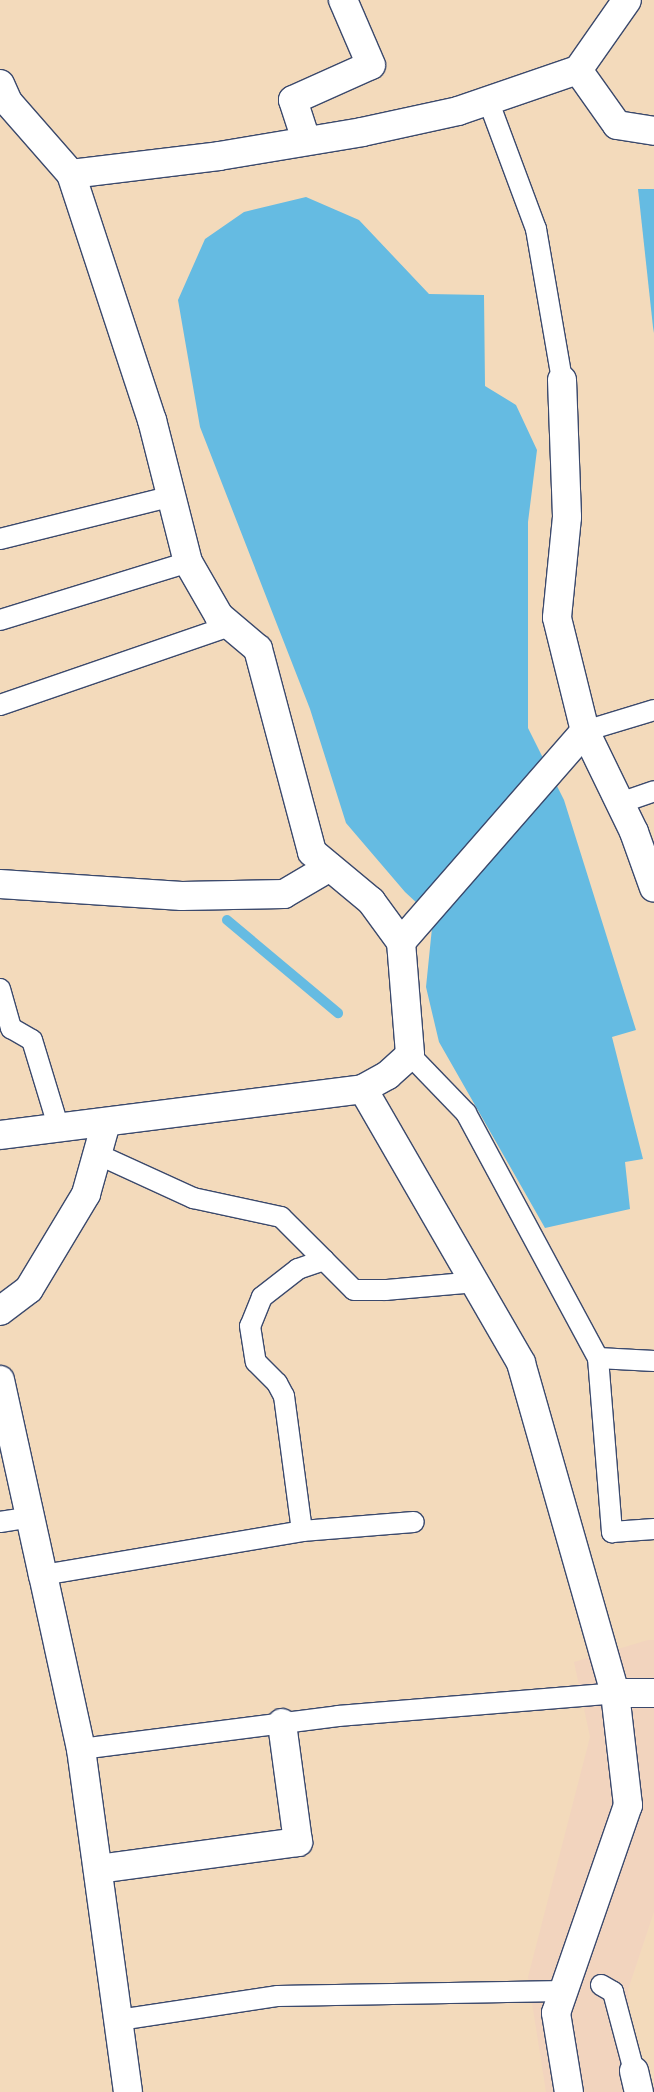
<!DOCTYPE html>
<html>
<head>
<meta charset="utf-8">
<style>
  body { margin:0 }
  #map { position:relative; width:654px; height:2092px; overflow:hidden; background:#f3dabb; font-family:"Playpen Sans",sans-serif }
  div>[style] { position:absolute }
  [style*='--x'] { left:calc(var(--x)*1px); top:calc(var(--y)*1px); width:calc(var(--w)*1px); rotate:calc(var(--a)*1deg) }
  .built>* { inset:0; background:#f2d4be }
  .water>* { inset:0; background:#65bbe2 }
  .stream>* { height:10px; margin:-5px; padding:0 5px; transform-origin:5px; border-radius:5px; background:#65bbe2 }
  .roads { filter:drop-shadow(1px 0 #3b496c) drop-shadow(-1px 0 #3b496c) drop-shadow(0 1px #3b496c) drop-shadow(0 -1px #3b496c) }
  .lane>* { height:20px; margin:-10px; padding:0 10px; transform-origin:10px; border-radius:10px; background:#fff }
  .street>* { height:28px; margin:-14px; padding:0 14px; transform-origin:14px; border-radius:14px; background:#fff }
  .secondary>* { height:28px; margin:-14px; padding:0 14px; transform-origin:14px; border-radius:14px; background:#fff }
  span { translate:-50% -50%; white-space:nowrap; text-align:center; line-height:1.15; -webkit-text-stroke:4px #f6f6f2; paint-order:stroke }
</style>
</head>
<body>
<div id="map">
  <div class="built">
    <div style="clip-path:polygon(648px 1640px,654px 1640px,654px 1912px,628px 1990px,634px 2092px,546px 2092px,528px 1977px,590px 1737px,574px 1662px)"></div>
  </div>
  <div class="water">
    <div style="clip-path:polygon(638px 189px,654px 189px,654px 333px,653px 327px)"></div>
    <div style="clip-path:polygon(306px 197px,359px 220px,429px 294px,484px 295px,485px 386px,516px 405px,537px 450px,528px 522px,528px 728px,564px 800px,636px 1030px,612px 1037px,643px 1159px,625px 1162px,630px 1209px,545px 1228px,439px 1042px,426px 987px,433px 918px,405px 892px,346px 823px,310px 709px,200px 427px,178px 300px,205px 239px,244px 212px)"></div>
  </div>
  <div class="stream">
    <div style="--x:227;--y:920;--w:145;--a:40"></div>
  </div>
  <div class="roads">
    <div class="lane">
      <div style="--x:488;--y:100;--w:138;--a:69.6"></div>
      <div style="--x:536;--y:229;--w:153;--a:80.2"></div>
      <div style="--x:0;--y:539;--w:177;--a:-14"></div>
      <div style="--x:0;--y:620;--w:197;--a:-17.1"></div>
      <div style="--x:0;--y:705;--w:242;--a:-19"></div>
      <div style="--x:585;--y:731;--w:72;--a:-16.9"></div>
      <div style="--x:620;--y:803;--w:36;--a:-19"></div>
      <div style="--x:0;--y:989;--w:41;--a:74.2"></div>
      <div style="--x:11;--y:1028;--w:24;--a:30"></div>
      <div style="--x:32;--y:1040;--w:93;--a:73.1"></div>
      <div style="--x:410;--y:1055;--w:81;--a:46"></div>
      <div style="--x:466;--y:1113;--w:278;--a:61.7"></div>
      <div style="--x:598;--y:1358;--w:175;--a:85.4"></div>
      <div style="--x:612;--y:1532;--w:42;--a:-4.1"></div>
      <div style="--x:97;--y:1154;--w:106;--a:24.6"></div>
      <div style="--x:193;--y:1198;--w:90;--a:12.2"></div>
      <div style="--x:281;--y:1217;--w:61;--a:45"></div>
      <div style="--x:324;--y:1260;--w:28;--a:161"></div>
      <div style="--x:298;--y:1269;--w:46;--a:142.1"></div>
      <div style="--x:262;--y:1297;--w:31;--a:112"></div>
      <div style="--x:250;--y:1326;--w:36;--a:81"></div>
      <div style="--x:256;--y:1362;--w:30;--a:45"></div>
      <div style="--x:277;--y:1383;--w:15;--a:62"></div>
      <div style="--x:284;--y:1396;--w:136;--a:82.4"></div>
      <div style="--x:324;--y:1260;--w:42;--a:45"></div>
      <div style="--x:354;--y:1290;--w:32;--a:0"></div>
      <div style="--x:386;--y:1290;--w:89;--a:-5.1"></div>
      <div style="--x:598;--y:1358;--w:56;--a:3.1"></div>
      <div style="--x:0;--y:1522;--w:30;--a:-9"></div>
      <div style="--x:43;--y:1575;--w:263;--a:-9.6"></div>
      <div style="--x:302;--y:1531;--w:112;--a:-4.6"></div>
      <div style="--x:81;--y:1749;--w:259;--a:-7.3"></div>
      <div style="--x:338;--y:1716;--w:278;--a:-4.7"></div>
      <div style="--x:601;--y:1985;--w:14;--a:30"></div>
      <div style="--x:613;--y:1992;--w:82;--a:75.1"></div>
      <div style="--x:119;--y:2020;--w:161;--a:-8.6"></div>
      <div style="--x:278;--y:1996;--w:286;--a:-1"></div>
    </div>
    <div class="street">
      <div style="--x:578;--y:70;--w:67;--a:54.7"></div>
      <div style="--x:617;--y:125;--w:37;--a:9"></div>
      <div style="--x:0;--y:84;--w:20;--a:66"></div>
      <div style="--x:8;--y:102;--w:96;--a:48.8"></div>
      <div style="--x:71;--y:174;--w:149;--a:-6.9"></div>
      <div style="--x:219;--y:156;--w:145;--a:-9.5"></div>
      <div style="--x:362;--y:132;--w:98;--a:-12.3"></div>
      <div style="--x:458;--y:111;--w:127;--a:-18.9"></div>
      <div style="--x:578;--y:70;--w:85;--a:-55"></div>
      <div style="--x:306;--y:140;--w:42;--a:-108"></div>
      <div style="--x:293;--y:100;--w:85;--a:-24.2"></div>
      <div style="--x:371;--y:65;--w:71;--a:-113.3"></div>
      <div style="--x:71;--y:174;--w:259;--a:71.8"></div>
      <div style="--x:152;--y:420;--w:146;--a:75.8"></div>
      <div style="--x:188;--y:562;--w:62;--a:60.1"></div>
      <div style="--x:219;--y:616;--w:51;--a:40.2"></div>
      <div style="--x:258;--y:649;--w:210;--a:75.1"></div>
      <div style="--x:312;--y:852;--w:77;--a:39.7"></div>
      <div style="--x:371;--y:901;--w:51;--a:53.8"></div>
      <div style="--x:401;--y:942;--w:113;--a:85.4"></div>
      <div style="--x:410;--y:1055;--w:30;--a:138"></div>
      <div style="--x:388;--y:1075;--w:29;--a:151"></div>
      <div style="--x:562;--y:380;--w:137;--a:87.9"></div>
      <div style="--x:567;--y:517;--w:101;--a:95.7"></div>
      <div style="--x:557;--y:618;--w:116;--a:76.1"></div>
      <div style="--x:585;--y:731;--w:112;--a:64.1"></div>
      <div style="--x:634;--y:832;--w:59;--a:70.3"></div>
      <div style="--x:0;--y:884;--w:182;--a:3.8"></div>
      <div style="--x:182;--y:896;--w:102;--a:-1.1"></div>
      <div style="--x:284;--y:894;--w:53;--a:-30.4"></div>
      <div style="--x:401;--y:942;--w:280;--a:-48.9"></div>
      <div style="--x:0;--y:1311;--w:36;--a:-37"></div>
      <div style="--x:29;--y:1289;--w:111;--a:-59"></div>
      <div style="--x:86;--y:1194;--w:74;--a:-74.3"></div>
      <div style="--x:0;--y:1380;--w:200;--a:77.6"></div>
      <div style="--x:615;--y:1693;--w:39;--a:0"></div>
      <div style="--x:98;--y:1869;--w:202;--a:-7.7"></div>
      <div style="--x:298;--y:1842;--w:120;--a:-97.7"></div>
      <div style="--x:634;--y:2071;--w:22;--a:77"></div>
    </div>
    <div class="secondary">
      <div style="--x:0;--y:1135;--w:366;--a:-7.2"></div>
      <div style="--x:363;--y:1089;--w:316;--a:60"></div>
      <div style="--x:521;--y:1363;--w:343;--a:74.1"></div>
      <div style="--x:615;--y:1693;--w:113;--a:83.4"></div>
      <div style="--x:628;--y:1805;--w:220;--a:109.1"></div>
      <div style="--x:556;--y:2013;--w:80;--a:80.7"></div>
      <div style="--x:43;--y:1575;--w:178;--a:77.7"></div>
      <div style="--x:81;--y:1749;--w:346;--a:82.2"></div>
    </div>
  </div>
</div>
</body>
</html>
